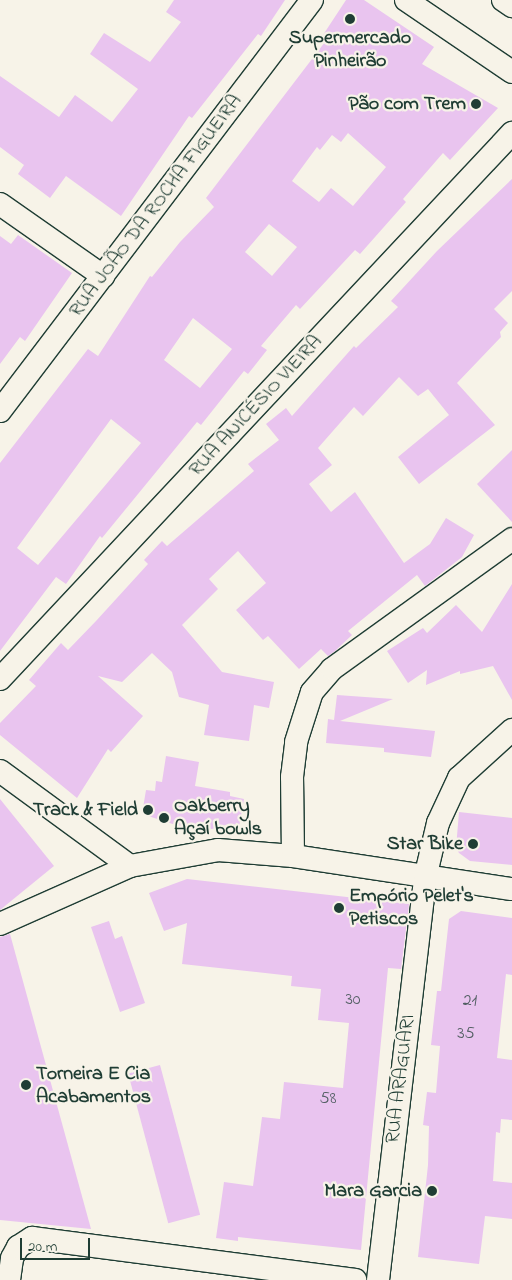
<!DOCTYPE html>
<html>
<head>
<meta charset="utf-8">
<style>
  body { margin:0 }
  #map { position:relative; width:512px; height:1280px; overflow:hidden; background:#f7f3e8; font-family:"Indie Flower",sans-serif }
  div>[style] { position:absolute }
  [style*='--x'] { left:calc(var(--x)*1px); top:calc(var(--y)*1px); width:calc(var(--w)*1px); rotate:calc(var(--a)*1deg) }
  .building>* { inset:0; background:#e9c4ef; transform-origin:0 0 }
  .roads { filter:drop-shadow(1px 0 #1f3d34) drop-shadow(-1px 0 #1f3d34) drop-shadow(0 1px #1f3d34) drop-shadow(0 -1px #1f3d34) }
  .minor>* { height:22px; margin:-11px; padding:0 11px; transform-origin:11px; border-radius:11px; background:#f7f3e8 }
  .dots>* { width:14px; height:14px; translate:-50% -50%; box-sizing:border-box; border:2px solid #f7f3e8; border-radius:50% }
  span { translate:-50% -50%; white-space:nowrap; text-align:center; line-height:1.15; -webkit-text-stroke:4.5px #f7f3e8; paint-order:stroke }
  .number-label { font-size:18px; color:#525f63 }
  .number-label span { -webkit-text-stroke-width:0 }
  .poi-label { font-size:20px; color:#1f3d34; font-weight:700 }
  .right { translate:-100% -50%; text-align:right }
  .left { translate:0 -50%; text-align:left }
  .street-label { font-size:20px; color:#1f3d34 }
  .scale { position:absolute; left:20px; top:1238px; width:70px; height:22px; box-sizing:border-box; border:2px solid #1f3d34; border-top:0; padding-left:6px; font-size:15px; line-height:18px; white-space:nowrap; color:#1f3d34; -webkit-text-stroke:4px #f7f3e8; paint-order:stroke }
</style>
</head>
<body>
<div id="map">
  <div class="building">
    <div style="clip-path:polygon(174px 0,285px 0,261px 36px,258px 34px,192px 118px,189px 116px,121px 216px,66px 176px,50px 198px,18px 174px,24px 165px,0 147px,0 76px,59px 117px,75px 95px,112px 122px,138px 89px,90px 54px,104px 33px,150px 62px,181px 22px,166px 12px)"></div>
    <div style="clip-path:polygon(evenodd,346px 0,364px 0,434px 47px,422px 64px,498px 108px,450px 160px,443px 153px,403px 199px,406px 202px,360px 254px,355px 250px,300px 309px,296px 305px,261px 346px,267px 350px,248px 374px,244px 371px,201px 425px,197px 422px,102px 538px,100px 536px,66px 584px,56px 577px,0 651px,0 463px,88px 349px,98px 356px,150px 276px,152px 277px,180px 242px,214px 207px,206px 198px,328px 38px,323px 35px,346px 0,348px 133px,386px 167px,353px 206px,331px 188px,319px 202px,292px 181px,317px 147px,320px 150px,332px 135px,341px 142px,348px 133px,346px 0,269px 224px,297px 247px,272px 276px,245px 252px,269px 224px,346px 0,193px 318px,232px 349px,200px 388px,164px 360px,193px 318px,346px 0,111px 419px,141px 443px,38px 565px,17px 548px,111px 419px)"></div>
    <div style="clip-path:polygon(512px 179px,512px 291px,494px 309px,508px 323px,500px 332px,501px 337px,457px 383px,495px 425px,419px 484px,398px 457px,449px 415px,428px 389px,418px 396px,399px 377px,363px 416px,354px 407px,318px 448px,332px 465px,309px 484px,331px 512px,355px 492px,404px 563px,430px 544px,446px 518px,474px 535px,462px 557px,425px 586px,417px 575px,348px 631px,352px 635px,335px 651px,328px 656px,321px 649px,299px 669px,268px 636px,263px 640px,236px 610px,266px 583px,238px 551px,209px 579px,218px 589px,182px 625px,222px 672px,274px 682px,269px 708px,254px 705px,249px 741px,204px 735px,209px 705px,179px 697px,172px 672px,152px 653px,122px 682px,98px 676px,143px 716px,111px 752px,108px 749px,77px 798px,0 735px,0 723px,36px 686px,29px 680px,61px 643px,68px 650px,96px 621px,148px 564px,144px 560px,162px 541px,167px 546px,254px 471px,248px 464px,279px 440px,266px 424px,286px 408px,292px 416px,354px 346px,356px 348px,398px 307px,391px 301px,437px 251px)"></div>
    <div style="clip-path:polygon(18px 235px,72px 273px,25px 341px,20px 337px,0 364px,0 236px,11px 244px)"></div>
    <div style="clip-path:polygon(512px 450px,512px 522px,477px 484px)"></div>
    <div style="clip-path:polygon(512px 584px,512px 700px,493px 666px,460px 674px,460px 671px,426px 685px,427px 670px,408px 683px,387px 651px,423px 628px,427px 633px,456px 605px,482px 632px)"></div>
    <div style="clip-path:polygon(337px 695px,393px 699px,340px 721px,435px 731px,431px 757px,384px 752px,384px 748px,326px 743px,328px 719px,334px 720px)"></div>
    <div style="clip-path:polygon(166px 756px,199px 762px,195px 786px,230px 792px,230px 796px,244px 799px,239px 827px,226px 825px,212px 829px,188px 829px,142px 814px,146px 790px,155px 791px,156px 781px,162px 782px)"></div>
    <div style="clip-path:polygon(0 799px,54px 866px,0 910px)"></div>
    <div style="clip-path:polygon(459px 812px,512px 818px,512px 865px,470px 861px,459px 853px,456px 848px)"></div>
    <div style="clip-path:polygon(187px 879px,409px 904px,401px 969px,388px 968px,361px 1250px,238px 1237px,238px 1241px,216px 1238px,224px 1182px,253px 1186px,262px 1117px,280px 1119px,284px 1082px,343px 1088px,349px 1023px,318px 1020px,321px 989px,291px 986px,292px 976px,182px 964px,187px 923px,164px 931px,149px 893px)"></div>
    <div style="clip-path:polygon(461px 911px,512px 918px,512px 975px,506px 974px,497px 1058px,512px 1060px,512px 1120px,501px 1119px,500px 1133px,496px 1132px,493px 1181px,512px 1183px,512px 1219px,485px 1216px,479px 1264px,418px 1257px,428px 1165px,429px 1126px,423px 1125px,427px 1092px,436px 1093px,440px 1046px,431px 1045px,437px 991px,441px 991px,449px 919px)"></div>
    <div style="clip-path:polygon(109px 921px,115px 939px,122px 936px,145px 1003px,120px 1012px,91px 927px)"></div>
    <div style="clip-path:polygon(10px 934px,91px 1229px,0 1220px,0 937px)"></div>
    <div style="left:160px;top:1065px;width:155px;height:33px;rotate:75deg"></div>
  </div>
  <div class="roads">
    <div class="minor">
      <div style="--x:406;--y:0;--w:128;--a:34.2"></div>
      <div style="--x:503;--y:0;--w:11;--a:34"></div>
      <div style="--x:0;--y:204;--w:126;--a:35"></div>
      <div style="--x:0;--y:411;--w:516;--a:-52.8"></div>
      <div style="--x:0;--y:679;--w:749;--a:-46.84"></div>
      <div style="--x:0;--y:771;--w:161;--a:36.2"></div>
      <div style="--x:293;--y:856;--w:79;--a:-90.7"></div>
      <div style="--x:292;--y:777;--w:35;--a:-83"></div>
      <div style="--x:296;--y:742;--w:52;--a:-72.3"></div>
      <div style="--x:312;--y:692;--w:30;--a:-49"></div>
      <div style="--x:332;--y:669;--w:222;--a:-35.8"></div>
      <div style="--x:0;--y:924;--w:142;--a:-24"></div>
      <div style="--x:130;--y:866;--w:89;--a:-10.3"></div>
      <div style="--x:218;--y:850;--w:75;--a:4.6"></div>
      <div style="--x:293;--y:856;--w:221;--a:8.6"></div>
      <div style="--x:9;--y:1280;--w:22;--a:-82"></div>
      <div style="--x:12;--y:1258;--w:13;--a:-61"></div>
      <div style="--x:18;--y:1247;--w:17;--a:-33"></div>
      <div style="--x:32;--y:1238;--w:326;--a:7.4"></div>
      <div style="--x:378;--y:1280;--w:405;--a:-83.3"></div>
      <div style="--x:425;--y:878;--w:57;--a:-76.7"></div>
      <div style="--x:438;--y:823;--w:50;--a:-65"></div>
      <div style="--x:459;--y:778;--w:72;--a:-42.2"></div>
    </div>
  </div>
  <div class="dots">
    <div style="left:350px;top:19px;background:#1f3d34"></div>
    <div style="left:476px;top:104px;background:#1f3d34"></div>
    <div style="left:148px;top:810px;background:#1f3d34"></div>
    <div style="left:164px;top:818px;background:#1f3d34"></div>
    <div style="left:473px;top:844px;background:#1f3d34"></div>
    <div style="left:339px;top:908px;background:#1f3d34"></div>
    <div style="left:26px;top:1085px;background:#1f3d34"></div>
    <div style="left:432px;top:1191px;background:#1f3d34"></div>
  </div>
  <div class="number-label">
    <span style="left:353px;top:1000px">30</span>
    <span style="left:470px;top:1001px">21</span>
    <span style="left:466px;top:1034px">35</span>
    <span style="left:328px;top:1099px">58</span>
  </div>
  <div class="poi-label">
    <span style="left:350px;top:50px">Supermercado<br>Pinheirão</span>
    <span class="right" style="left:466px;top:104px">Pão com Trem</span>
    <span class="left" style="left:174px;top:818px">Oakberry<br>Açaí bowls</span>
    <span class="right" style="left:138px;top:810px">Track &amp; Field</span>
    <span class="right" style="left:463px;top:844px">Star Bike</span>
    <span class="left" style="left:349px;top:908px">Empório Pelet's<br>Petiscos</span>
    <span class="left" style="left:36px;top:1086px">Torneira E Cia<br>Acabamentos</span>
    <span class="right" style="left:422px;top:1191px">Mara Garcia</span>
  </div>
  <div class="street-label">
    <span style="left:156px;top:206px;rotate:-53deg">RUA JOÃO DA ROCHA FIGUEIRA</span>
    <span style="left:256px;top:406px;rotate:-47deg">RUA ANICÉSIO VIEIRA</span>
    <span style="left:401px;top:1079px;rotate:-83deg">RUA ARAGUARI</span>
  </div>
  <div class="scale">20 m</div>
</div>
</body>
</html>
